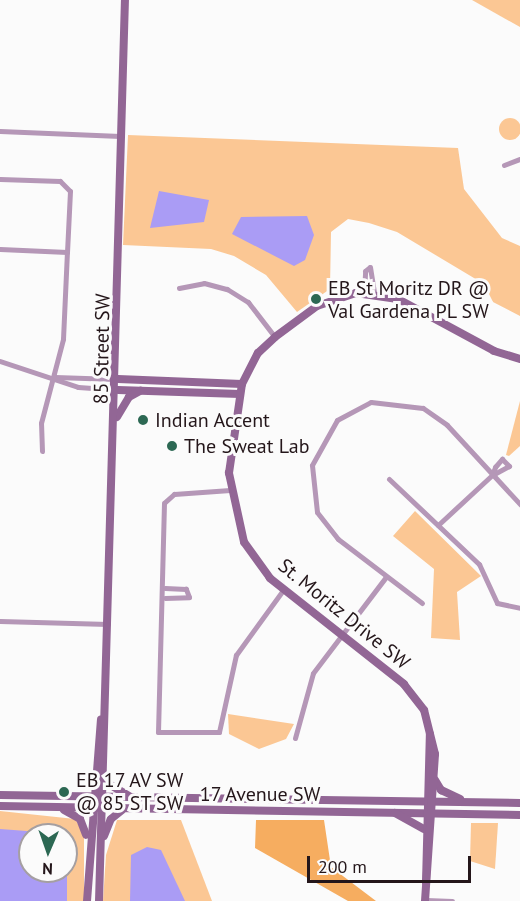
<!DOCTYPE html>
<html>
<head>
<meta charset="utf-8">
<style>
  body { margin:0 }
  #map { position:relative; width:520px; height:901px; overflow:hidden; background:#fbfbfb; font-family:"PT Sans",sans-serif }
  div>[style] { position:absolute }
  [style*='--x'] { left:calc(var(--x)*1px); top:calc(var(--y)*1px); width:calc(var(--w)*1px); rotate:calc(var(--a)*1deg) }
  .green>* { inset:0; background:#fbc794 }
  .round { border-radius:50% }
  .forest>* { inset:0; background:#f6ad60 }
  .water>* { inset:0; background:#aa9cf5 }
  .street>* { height:5px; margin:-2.5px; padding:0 2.5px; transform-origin:2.5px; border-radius:2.5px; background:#b597b7 }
  .secondary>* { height:8px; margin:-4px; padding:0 4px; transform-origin:4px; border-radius:4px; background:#926695 }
  .dots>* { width:16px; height:16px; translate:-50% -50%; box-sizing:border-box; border:3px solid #fbfbfb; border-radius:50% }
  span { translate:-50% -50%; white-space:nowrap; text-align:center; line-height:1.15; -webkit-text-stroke:6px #fbfbfb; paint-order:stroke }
  .poi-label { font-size:20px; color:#24161a }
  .left { translate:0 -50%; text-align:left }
  .street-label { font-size:20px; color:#24161a }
  .north { position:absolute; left:18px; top:823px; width:60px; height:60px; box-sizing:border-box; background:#fbfbfb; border:2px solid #a59fa1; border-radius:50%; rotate:182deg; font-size:16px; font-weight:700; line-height:24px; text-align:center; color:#24161a }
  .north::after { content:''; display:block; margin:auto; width:21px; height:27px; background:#2c6853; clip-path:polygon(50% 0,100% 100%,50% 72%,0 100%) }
  .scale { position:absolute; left:307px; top:856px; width:164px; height:27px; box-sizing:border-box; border:3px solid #24161a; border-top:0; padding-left:8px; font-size:18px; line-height:21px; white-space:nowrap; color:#24161a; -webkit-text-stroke:4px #fbfbfb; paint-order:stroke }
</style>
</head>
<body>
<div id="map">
  <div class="green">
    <div style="clip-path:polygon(472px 0,520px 0,520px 27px)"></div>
    <div class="round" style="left:499px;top:118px;width:22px;height:22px"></div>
    <div style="clip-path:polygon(128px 135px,458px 148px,464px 189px,502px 238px,520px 246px,520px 316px,493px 302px,484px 284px,397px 232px,369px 223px,348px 219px,331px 232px,330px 289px,297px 312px,266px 275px,234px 256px,211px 249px,123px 245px)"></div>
    <div style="clip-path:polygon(520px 401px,520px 446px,509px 456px,506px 455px)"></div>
    <div style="clip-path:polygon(415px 511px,481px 576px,457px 592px,460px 640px,431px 638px,434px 569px,393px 536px)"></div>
    <div style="clip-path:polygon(228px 714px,294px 724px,286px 739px,259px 749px,229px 734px)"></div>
    <div style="clip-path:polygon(evenodd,0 811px,75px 819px,84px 834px,84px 901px,0 901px,0 811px,30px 835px,66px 835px,66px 871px,30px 871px,30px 835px)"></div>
    <div style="clip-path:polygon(117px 820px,181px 820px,212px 901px,103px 901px,106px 855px)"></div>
    <div style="clip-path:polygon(471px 823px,498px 823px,495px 869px,470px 861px)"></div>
  </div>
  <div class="forest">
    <div style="clip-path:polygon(256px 820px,324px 820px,331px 867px,376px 901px,348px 901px,255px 848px)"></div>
  </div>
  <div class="water">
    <div style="clip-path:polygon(159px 191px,209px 200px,204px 222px,150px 228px)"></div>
    <div style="clip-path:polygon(307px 216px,314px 235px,305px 260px,294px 266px,232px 234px,241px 217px)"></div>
    <div style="clip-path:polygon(evenodd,0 829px,67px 834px,67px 901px,0 901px,0 829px,30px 835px,66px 835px,66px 871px,30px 871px,30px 835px)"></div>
    <div style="clip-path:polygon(147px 847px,161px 850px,185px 901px,130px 901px,131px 855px)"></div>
  </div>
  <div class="street">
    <div style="--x:0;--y:131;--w:120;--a:2.4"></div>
    <div style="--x:504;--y:165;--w:17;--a:-21"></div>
    <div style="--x:0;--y:179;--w:60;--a:1.9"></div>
    <div style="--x:60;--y:181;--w:14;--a:45"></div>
    <div style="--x:70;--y:191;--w:61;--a:92.8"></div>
    <div style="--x:67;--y:252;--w:67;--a:-177.4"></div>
    <div style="--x:179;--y:288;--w:25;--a:-11"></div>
    <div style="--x:204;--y:283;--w:24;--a:15"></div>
    <div style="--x:227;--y:289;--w:25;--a:32"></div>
    <div style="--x:248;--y:302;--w:44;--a:52.4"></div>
    <div style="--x:364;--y:293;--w:22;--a:-87"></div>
    <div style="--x:365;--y:271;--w:6;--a:-39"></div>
    <div style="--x:370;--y:267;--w:26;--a:81"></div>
    <div style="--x:0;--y:361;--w:82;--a:18.4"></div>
    <div style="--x:78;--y:387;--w:39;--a:4"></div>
    <div style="--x:55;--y:377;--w:60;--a:1.9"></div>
    <div style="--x:42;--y:451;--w:28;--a:-92"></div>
    <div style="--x:41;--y:423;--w:87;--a:-75.3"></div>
    <div style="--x:63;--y:339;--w:87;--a:-87.4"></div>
    <div style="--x:502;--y:459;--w:10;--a:45"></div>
    <div style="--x:509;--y:466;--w:19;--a:152"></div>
    <div style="--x:492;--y:475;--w:9;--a:-69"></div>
    <div style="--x:495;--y:467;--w:11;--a:-49"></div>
    <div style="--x:389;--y:479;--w:124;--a:43.4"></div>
    <div style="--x:479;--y:564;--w:43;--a:65.2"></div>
    <div style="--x:497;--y:603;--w:24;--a:12"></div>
    <div style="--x:230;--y:490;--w:56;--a:175.9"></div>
    <div style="--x:174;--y:494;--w:13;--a:138"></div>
    <div style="--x:164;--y:503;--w:229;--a:91.5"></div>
    <div style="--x:158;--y:732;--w:61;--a:0"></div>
    <div style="--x:219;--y:732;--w:79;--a:-77.6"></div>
    <div style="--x:236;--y:655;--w:80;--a:-54.1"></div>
    <div style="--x:438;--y:525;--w:74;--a:-42.8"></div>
    <div style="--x:165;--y:598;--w:24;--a:-2"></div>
    <div style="--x:189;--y:597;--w:9;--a:-111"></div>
    <div style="--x:186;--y:589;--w:21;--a:-177"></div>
    <div style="--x:422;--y:603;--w:106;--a:-142.7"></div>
    <div style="--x:338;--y:539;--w:34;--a:-128"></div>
    <div style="--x:317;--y:512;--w:47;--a:-96.1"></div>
    <div style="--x:312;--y:465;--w:51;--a:-60.9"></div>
    <div style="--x:337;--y:420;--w:38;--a:-28"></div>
    <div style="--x:371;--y:402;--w:52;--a:6.6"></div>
    <div style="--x:423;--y:408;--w:29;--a:35"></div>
    <div style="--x:447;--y:425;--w:108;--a:47.3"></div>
    <div style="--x:0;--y:621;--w:108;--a:1.6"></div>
    <div style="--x:295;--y:738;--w:67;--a:-74.5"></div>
    <div style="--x:313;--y:673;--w:121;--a:-52.8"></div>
    <div style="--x:426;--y:900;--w:26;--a:2"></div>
  </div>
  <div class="secondary">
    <div style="--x:118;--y:379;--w:124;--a:2.3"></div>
    <div style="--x:118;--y:390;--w:122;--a:1.9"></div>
    <div style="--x:117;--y:417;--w:23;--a:-59"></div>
    <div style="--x:129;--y:397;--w:13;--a:-29"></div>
    <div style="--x:435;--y:780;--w:12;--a:59"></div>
    <div style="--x:441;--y:790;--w:21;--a:25"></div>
    <div style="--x:104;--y:781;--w:31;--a:31"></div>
    <div style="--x:0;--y:795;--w:520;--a:0.88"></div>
    <div style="--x:0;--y:806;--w:520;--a:0.99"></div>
    <div style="--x:64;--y:810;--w:18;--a:29"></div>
    <div style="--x:80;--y:819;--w:17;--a:69"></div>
    <div style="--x:395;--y:813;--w:33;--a:29"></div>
    <div style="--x:104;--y:836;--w:18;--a:-68"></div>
    <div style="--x:111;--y:819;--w:14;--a:-39"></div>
    <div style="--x:426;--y:882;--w:148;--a:-88.5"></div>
    <div style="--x:87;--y:901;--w:182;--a:-85.6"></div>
    <div style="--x:99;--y:901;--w:901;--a:-88.35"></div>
    <div style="--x:425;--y:901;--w:147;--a:-86.1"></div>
    <div style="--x:435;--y:754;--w:45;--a:-104"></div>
    <div style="--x:424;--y:710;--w:33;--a:-128"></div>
    <div style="--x:404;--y:684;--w:171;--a:-141.7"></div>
    <div style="--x:270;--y:578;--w:44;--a:-125.8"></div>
    <div style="--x:244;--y:542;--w:71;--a:-102.3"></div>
    <div style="--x:229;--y:473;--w:90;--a:-81.7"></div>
    <div style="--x:242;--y:384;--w:35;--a:-63"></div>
    <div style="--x:258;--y:353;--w:23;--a:-43"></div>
    <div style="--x:275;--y:337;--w:52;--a:-36.4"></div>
    <div style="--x:317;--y:306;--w:41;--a:-18.4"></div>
    <div style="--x:356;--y:293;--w:42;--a:8.1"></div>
    <div style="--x:398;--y:299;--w:109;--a:28.4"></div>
    <div style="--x:494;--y:351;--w:27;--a:17"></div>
  </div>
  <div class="dots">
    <div style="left:316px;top:299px;background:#2c6853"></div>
    <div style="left:143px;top:420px;background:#2c6853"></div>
    <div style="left:172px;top:446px;background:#2c6853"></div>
    <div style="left:64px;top:792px;background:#2c6853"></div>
  </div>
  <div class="poi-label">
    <span class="left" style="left:328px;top:300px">EB St Moritz DR @<br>Val Gardena PL SW</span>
    <span class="left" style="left:155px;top:420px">Indian Accent</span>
    <span class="left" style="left:184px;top:446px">The Sweat Lab</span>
    <span class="left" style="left:76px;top:792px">EB 17 AV SW<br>@ 85 ST SW</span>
  </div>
  <div class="street-label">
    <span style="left:102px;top:349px;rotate:-89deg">85 Street SW</span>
    <span style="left:344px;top:614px;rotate:39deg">St. Moritz Drive SW</span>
    <span style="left:260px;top:794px">17 Avenue SW</span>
  </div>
  <div class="north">N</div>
  <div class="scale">200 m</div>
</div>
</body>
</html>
